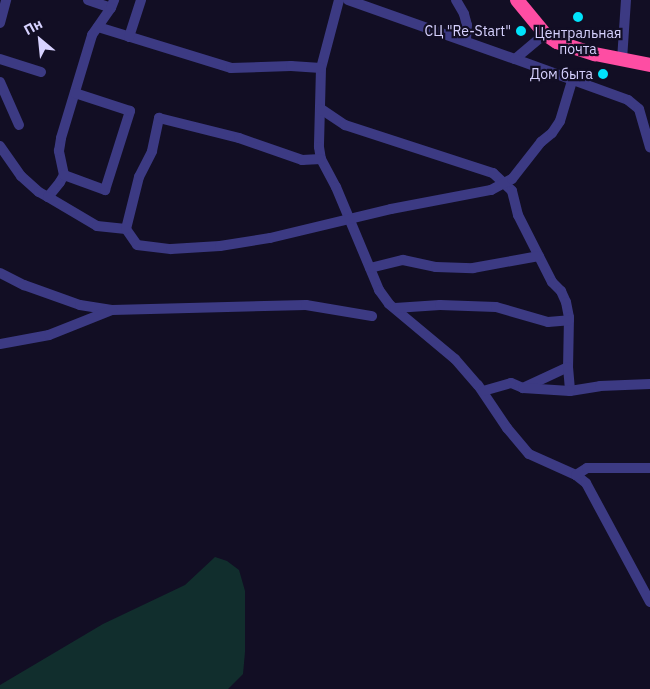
<!DOCTYPE html>
<html>
<head>
<meta charset="utf-8">
<style>
  body { margin:0 }
  #map { position:relative; width:650px; height:689px; overflow:hidden; background:#120e24; font-family:"IBM Plex Sans",sans-serif }
  div>[style] { position:absolute }
  [style*='--x'] { left:calc(var(--x)*1px); top:calc(var(--y)*1px); width:calc(var(--w)*1px); rotate:calc(var(--a)*1deg) }
  .green>* { inset:0; background:#112e2d }
  .minor>* { height:10px; margin:-5px; padding:0 5px; transform-origin:5px; border-radius:5px; background:#3c3a83 }
  .highway>* { height:14px; margin:-7px; padding:0 7px; transform-origin:7px; border-radius:7px; background:#fe4da3 }
  .dots>* { width:14px; height:14px; translate:-50% -50%; box-sizing:border-box; border:2px solid #120e24; border-radius:50% }
  span { translate:-50% -50%; white-space:nowrap; text-align:center; line-height:1.15; -webkit-text-stroke:4.5px #120e24; paint-order:stroke }
  .poi-label { font-size:14px; color:#d7d2ff }
  .right { translate:-100% -50%; text-align:right }
  .north { position:absolute; left:15px; top:15px; width:50px; height:50px; -webkit-text-stroke:4px #120e24; paint-order:stroke; rotate:332deg; font-size:14px; font-weight:700; line-height:20px; text-align:center; color:#d7d2ff }
  .north::after { content:''; display:block; margin:auto; width:18px; height:22px; background:#d7d2ff; clip-path:polygon(50% 0,100% 100%,50% 72%,0 100%) }
</style>
</head>
<body>
<div id="map">
  <div class="green">
    <div style="clip-path:polygon(215px 557px,227px 561px,239px 570px,245px 591px,245px 652px,243px 674px,228px 689px,0 689px,0 685px,103px 624px,185px 585px)"></div>
  </div>
  <div class="minor">
    <div style="--x:88;--y:0;--w:24;--a:19"></div>
    <div style="--x:111;--y:8;--w:9;--a:-69"></div>
    <div style="--x:339;--y:0;--w:70;--a:104.8"></div>
    <div style="--x:321;--y:68;--w:79;--a:91.5"></div>
    <div style="--x:319;--y:147;--w:12;--a:81"></div>
    <div style="--x:321;--y:159;--w:32;--a:62"></div>
    <div style="--x:336;--y:187;--w:112;--a:67.3"></div>
    <div style="--x:379;--y:290;--w:17;--a:54"></div>
    <div style="--x:389;--y:304;--w:86;--a:39.8"></div>
    <div style="--x:455;--y:359;--w:35;--a:49"></div>
    <div style="--x:478;--y:385;--w:52;--a:56"></div>
    <div style="--x:507;--y:428;--w:34;--a:50"></div>
    <div style="--x:529;--y:454;--w:51;--a:24.1"></div>
    <div style="--x:576;--y:475;--w:13;--a:39"></div>
    <div style="--x:586;--y:483;--w:135;--a:61.7"></div>
    <div style="--x:348;--y:0;--w:177;--a:19.5"></div>
    <div style="--x:515;--y:59;--w:39;--a:-40"></div>
    <div style="--x:456;--y:0;--w:16;--a:60"></div>
    <div style="--x:464;--y:14;--w:11;--a:75"></div>
    <div style="--x:467;--y:25;--w:16;--a:94"></div>
    <div style="--x:0;--y:23;--w:24;--a:-75"></div>
    <div style="--x:98;--y:27;--w:139;--a:17.1"></div>
    <div style="--x:231;--y:68;--w:60;--a:-1.9"></div>
    <div style="--x:291;--y:66;--w:30;--a:4"></div>
    <div style="--x:129;--y:37;--w:39;--a:-72"></div>
    <div style="--x:0;--y:59;--w:43;--a:17.6"></div>
    <div style="--x:515;--y:59;--w:120;--a:19.9"></div>
    <div style="--x:628;--y:100;--w:14;--a:39"></div>
    <div style="--x:639;--y:109;--w:40;--a:74"></div>
    <div style="--x:622;--y:60;--w:60;--a:-86.2"></div>
    <div style="--x:0;--y:82;--w:47;--a:66.2"></div>
    <div style="--x:321;--y:109;--w:29;--a:34"></div>
    <div style="--x:345;--y:125;--w:156;--a:18"></div>
    <div style="--x:493;--y:173;--w:26;--a:43"></div>
    <div style="--x:512;--y:191;--w:25;--a:76"></div>
    <div style="--x:518;--y:215;--w:75;--a:63.1"></div>
    <div style="--x:552;--y:282;--w:13;--a:45"></div>
    <div style="--x:561;--y:291;--w:12;--a:66"></div>
    <div style="--x:566;--y:302;--w:15;--a:79"></div>
    <div style="--x:569;--y:317;--w:50;--a:91.1"></div>
    <div style="--x:568;--y:367;--w:50;--a:155"></div>
    <div style="--x:523;--y:388;--w:13;--a:-157"></div>
    <div style="--x:511;--y:383;--w:29;--a:164"></div>
    <div style="--x:0;--y:146;--w:37;--a:55"></div>
    <div style="--x:21;--y:176;--w:24;--a:42"></div>
    <div style="--x:39;--y:192;--w:10;--a:29"></div>
    <div style="--x:48;--y:197;--w:19;--a:-51"></div>
    <div style="--x:60;--y:182;--w:8;--a:-60"></div>
    <div style="--x:64;--y:175;--w:25;--a:-102"></div>
    <div style="--x:59;--y:151;--w:13;--a:-81"></div>
    <div style="--x:61;--y:138;--w:108;--a:-73.2"></div>
    <div style="--x:92;--y:35;--w:33;--a:-55"></div>
    <div style="--x:64;--y:175;--w:44;--a:20.1"></div>
    <div style="--x:105;--y:190;--w:83;--a:-72.4"></div>
    <div style="--x:130;--y:111;--w:58;--a:-161.9"></div>
    <div style="--x:48;--y:197;--w:57;--a:30.6"></div>
    <div style="--x:97;--y:226;--w:29;--a:6"></div>
    <div style="--x:126;--y:229;--w:19;--a:55"></div>
    <div style="--x:137;--y:245;--w:34;--a:7"></div>
    <div style="--x:171;--y:249;--w:49;--a:-3.5"></div>
    <div style="--x:220;--y:246;--w:51;--a:-9.1"></div>
    <div style="--x:270;--y:238;--w:124;--a:-13.5"></div>
    <div style="--x:391;--y:209;--w:102;--a:-10.8"></div>
    <div style="--x:491;--y:190;--w:24;--a:-28"></div>
    <div style="--x:512;--y:179;--w:47;--a:-51.9"></div>
    <div style="--x:541;--y:142;--w:14;--a:-39"></div>
    <div style="--x:552;--y:133;--w:14;--a:-56"></div>
    <div style="--x:560;--y:121;--w:42;--a:-73.3"></div>
    <div style="--x:126;--y:229;--w:54;--a:-76"></div>
    <div style="--x:139;--y:177;--w:29;--a:-63"></div>
    <div style="--x:152;--y:151;--w:34;--a:-78"></div>
    <div style="--x:159;--y:118;--w:82;--a:14"></div>
    <div style="--x:239;--y:138;--w:67;--a:19.2"></div>
    <div style="--x:302;--y:160;--w:19;--a:-3"></div>
    <div style="--x:370;--y:268;--w:34;--a:-14"></div>
    <div style="--x:403;--y:260;--w:34;--a:12"></div>
    <div style="--x:436;--y:267;--w:37;--a:2"></div>
    <div style="--x:473;--y:268;--w:67;--a:-10.3"></div>
    <div style="--x:0;--y:273;--w:27;--a:27"></div>
    <div style="--x:24;--y:285;--w:59;--a:19.7"></div>
    <div style="--x:80;--y:305;--w:32;--a:9"></div>
    <div style="--x:112;--y:310;--w:194;--a:-1.5"></div>
    <div style="--x:306;--y:305;--w:67;--a:9.5"></div>
    <div style="--x:395;--y:308;--w:45;--a:-3.8"></div>
    <div style="--x:440;--y:305;--w:56;--a:2"></div>
    <div style="--x:496;--y:307;--w:54;--a:16.1"></div>
    <div style="--x:548;--y:322;--w:21;--a:-5"></div>
    <div style="--x:0;--y:344;--w:50;--a:-10.4"></div>
    <div style="--x:49;--y:335;--w:68;--a:-21.6"></div>
    <div style="--x:568;--y:367;--w:24;--a:85"></div>
    <div style="--x:570;--y:391;--w:30;--a:-9"></div>
    <div style="--x:600;--y:386;--w:50;--a:-2.3"></div>
    <div style="--x:523;--y:388;--w:47;--a:3.7"></div>
    <div style="--x:576;--y:475;--w:13;--a:-32"></div>
    <div style="--x:587;--y:468;--w:63;--a:0"></div>
  </div>
  <div class="highway">
    <div style="--x:517;--y:0;--w:44;--a:50.5"></div>
    <div style="--x:545;--y:34;--w:14;--a:34"></div>
    <div style="--x:557;--y:42;--w:40;--a:18"></div>
    <div style="--x:595;--y:54;--w:56;--a:11.3"></div>
  </div>
  <div class="dots">
    <div style="left:578px;top:17px;background:#01e3fb"></div>
    <div style="left:521px;top:31px;background:#01e3fb"></div>
    <div style="left:603px;top:74px;background:#01e3fb"></div>
  </div>
  <div class="poi-label">
    <span class="right" style="left:511px;top:31px">СЦ "Re-Start"</span>
    <span style="left:578px;top:41px">Центральная<br>почта</span>
    <span class="right" style="left:593px;top:74px">Дом быта</span>
  </div>
  <div class="north">Пн</div>
</div>
</body>
</html>
